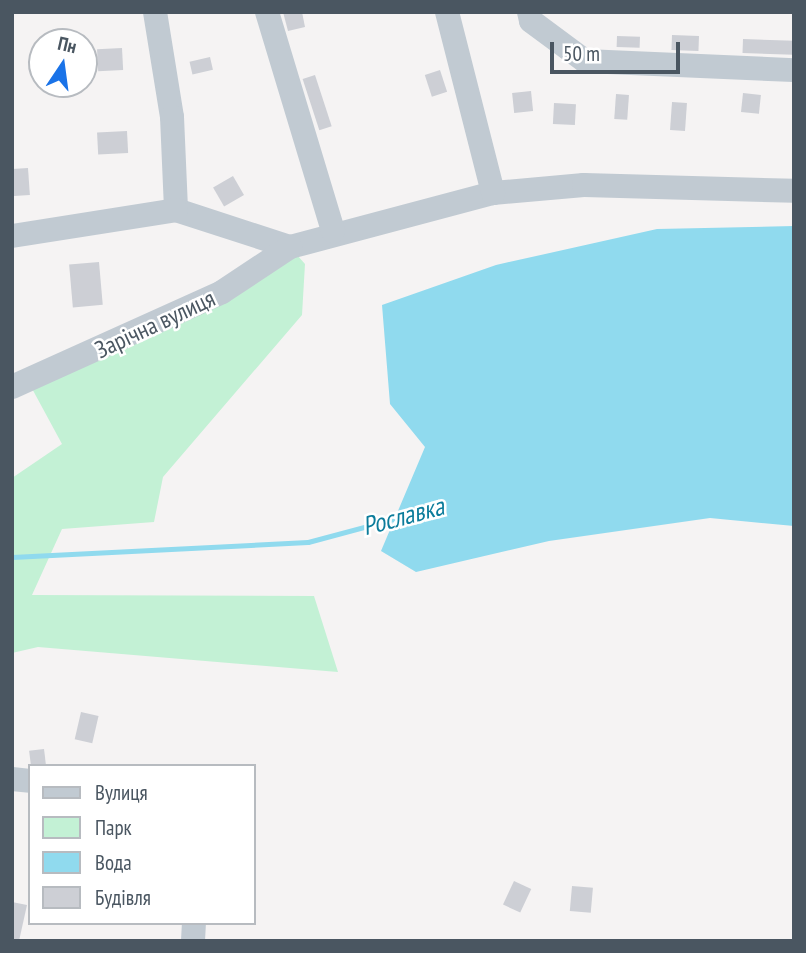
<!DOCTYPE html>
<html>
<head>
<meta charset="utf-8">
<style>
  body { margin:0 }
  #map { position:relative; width:806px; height:953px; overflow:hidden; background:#f5f3f3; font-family:"PT Sans Narrow",sans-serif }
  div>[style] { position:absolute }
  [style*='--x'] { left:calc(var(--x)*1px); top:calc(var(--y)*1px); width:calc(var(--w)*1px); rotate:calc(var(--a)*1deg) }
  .green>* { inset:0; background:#c3f1d5 }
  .water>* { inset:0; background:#90daee }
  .stream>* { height:5px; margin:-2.5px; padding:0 2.5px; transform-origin:2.5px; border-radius:2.5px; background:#90daee }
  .building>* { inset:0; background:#cdcfd5; transform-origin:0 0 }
  .minor>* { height:24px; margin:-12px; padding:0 12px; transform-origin:12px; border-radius:12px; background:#c1cad2 }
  span { translate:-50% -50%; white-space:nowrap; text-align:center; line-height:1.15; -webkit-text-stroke:5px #fff; paint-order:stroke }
  .street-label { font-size:24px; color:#4a5661 }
  .water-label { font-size:26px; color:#0c7c9b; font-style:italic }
  .frame { position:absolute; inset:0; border:14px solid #4a5661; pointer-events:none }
  .legend { position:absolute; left:28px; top:764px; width:228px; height:161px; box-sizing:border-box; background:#fff; border:2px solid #b7bbc0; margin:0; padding:9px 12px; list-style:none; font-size:21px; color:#4a5661 }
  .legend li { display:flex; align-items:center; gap:14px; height:35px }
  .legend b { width:35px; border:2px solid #b7bbc0 }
  .north { position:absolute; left:28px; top:28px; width:70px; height:70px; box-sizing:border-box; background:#fff; border:2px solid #b7bbc0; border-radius:50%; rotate:13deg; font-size:19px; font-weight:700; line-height:28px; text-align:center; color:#4a5661 }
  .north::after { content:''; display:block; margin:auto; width:24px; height:32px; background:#1a73e8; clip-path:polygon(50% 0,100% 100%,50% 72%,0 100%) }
  .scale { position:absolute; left:550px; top:42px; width:130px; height:32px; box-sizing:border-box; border:4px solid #4a5661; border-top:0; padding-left:9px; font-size:21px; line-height:24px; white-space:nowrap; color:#4a5661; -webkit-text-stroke:5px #fff; paint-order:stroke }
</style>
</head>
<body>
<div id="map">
  <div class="green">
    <div style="clip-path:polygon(290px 247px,305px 264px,302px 315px,163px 477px,154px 522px,62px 529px,32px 595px,314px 596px,338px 672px,38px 647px,12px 653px,12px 478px,62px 444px,29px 383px)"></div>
  </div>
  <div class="water">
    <div style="clip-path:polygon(794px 226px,794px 526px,710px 518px,549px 541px,416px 572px,381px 551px,425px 447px,390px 404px,382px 305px,496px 265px,657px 229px)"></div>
  </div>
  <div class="stream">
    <div style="--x:12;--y:557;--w:296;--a:-2.9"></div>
    <div style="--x:308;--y:542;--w:96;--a:-15"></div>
  </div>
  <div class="building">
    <div style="clip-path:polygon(283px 12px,302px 12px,305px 27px,288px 31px)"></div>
    <div style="left:672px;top:35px;width:27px;height:15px;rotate:2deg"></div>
    <div style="left:617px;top:36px;width:23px;height:11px;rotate:2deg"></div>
    <div style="left:743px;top:39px;width:51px;height:14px;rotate:2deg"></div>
    <div style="left:122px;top:48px;width:22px;height:25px;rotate:87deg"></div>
    <div style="left:210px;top:57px;width:13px;height:21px;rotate:77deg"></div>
    <div style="left:440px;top:70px;width:23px;height:16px;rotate:72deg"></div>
    <div style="left:315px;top:75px;width:54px;height:13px;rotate:72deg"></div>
    <div style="left:531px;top:91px;width:20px;height:19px;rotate:84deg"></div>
    <div style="left:743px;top:93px;width:18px;height:19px;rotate:6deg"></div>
    <div style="left:616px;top:94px;width:13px;height:25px;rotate:4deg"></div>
    <div style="left:672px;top:102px;width:15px;height:28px;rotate:4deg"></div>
    <div style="left:554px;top:103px;width:22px;height:21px;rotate:3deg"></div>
    <div style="left:127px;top:131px;width:22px;height:30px;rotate:87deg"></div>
    <div style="left:28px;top:168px;width:27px;height:16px;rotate:86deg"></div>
    <div style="left:233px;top:176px;width:22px;height:23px;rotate:60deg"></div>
    <div style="left:99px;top:262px;width:43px;height:30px;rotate:85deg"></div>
    <div style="left:81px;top:712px;width:18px;height:28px;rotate:13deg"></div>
    <div style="left:44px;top:749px;width:17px;height:15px;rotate:83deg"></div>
    <div style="left:514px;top:881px;width:19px;height:26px;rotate:25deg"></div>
    <div style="left:572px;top:886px;width:21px;height:25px;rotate:5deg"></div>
    <div style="clip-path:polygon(12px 902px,27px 905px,19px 941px,12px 941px)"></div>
  </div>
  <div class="minor">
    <div style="--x:155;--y:12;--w:106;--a:80.8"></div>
    <div style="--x:172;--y:117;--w:93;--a:87.5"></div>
    <div style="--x:176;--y:210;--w:120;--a:18"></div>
    <div style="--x:290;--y:247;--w:210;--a:-14.9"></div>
    <div style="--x:493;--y:193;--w:91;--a:-5"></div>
    <div style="--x:584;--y:185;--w:210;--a:1.6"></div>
    <div style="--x:267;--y:12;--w:229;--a:73.2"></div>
    <div style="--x:447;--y:12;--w:187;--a:75.7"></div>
    <div style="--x:529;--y:12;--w:9;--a:77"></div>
    <div style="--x:531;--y:21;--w:67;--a:36.5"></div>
    <div style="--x:585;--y:61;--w:209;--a:2.5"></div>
    <div style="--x:12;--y:236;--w:166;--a:-9"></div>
    <div style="--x:12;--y:387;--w:230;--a:-24.3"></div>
    <div style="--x:222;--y:292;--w:82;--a:-33.5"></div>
    <div style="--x:12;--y:779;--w:18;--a:6"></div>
    <div style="--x:193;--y:941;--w:18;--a:-87"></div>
  </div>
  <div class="street-label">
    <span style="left:155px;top:324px;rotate:-25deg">Зарічна вулиця</span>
  </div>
  <div class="water-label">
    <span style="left:403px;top:516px;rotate:-15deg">Рославка</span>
  </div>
  <div class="frame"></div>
  <ul class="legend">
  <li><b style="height:9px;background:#c1cad2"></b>Вулиця</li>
  <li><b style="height:19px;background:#c3f1d5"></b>Парк</li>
  <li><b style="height:19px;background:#90daee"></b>Вода</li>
  <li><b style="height:19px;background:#cdcfd5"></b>Будівля</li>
  </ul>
  <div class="north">Пн</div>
  <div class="scale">50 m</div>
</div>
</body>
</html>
